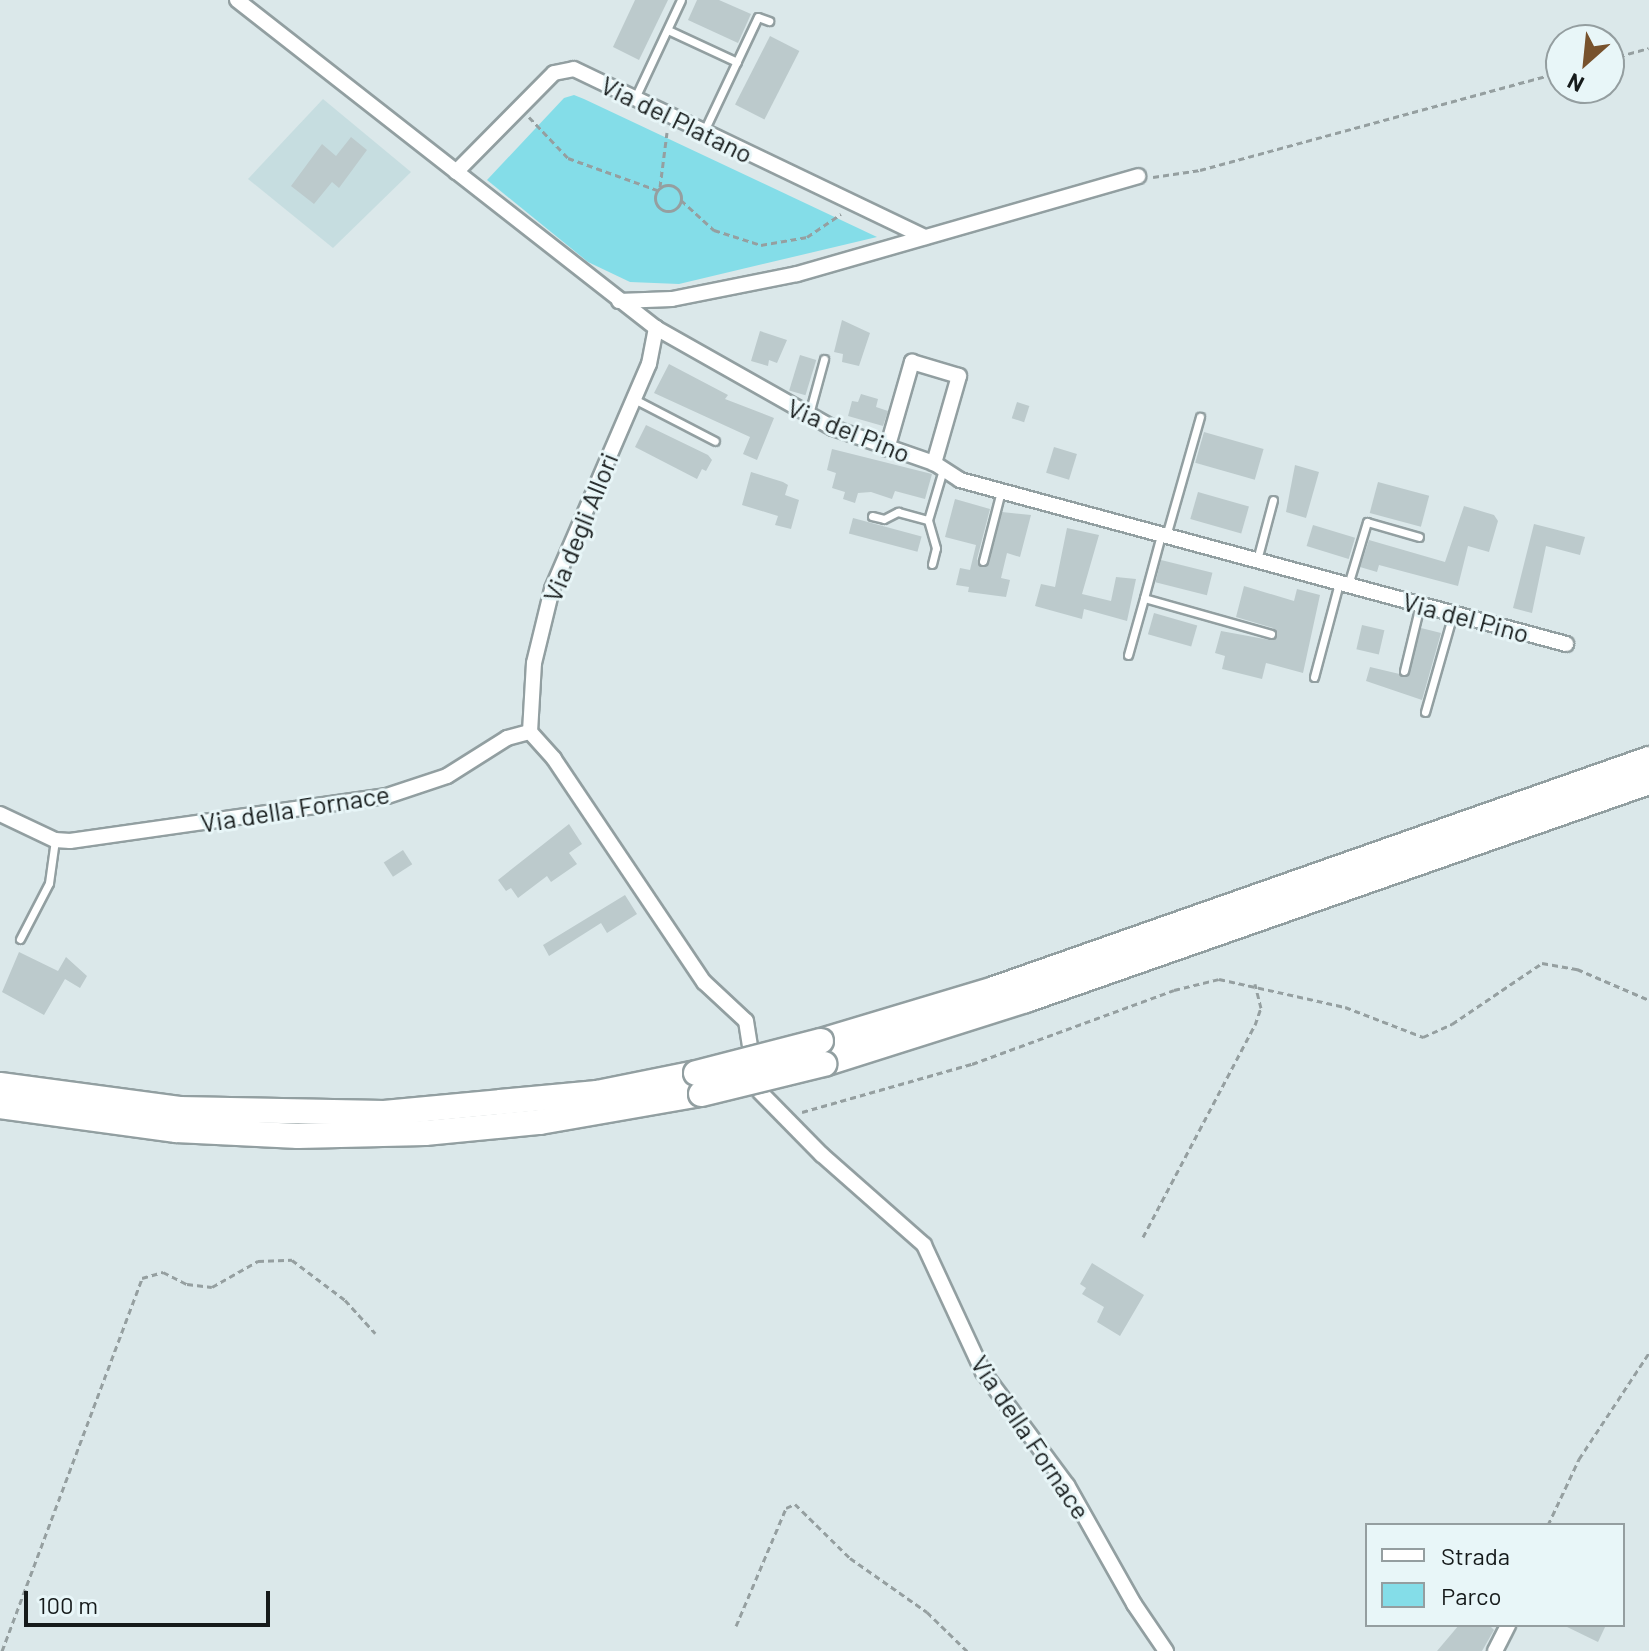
<!DOCTYPE html>
<html>
<head>
<meta charset="utf-8">
<style>
  body { margin:0 }
  #map { position:relative; width:1649px; height:1651px; overflow:hidden; background:#dbe8ea; font-family:Barlow,sans-serif }
  div>[style] { position:absolute }
  [style*='--x'] { left:calc(var(--x)*1px); top:calc(var(--y)*1px); width:calc(var(--w)*1px); rotate:calc(var(--a)*1deg) }
  .built>* { inset:0; background:#c6dde0 }
  .green>* { inset:0; background:#84dde8 }
  .building>* { inset:0; background:#bccacc; transform-origin:0 0 }
  .path>* { height:3px; margin-top:-1.5px; transform-origin:0; background:repeating-linear-gradient(90deg,#959fa0 0 6px,transparent 0 10px) }
  .path>.ring { margin:-1.5px; padding:0; box-sizing:content-box; background:none; border:3px solid #959fa0; border-radius:50% }
  .roads { filter:drop-shadow(2px 0 #929fa1) drop-shadow(-2px 0 #929fa1) drop-shadow(0 2px #929fa1) drop-shadow(0 -2px #929fa1) }
  .lane>* { height:7px; margin:-3.5px; padding:0 3.5px; transform-origin:3.5px; border-radius:3.5px; background:#fff }
  .street>* { height:14px; margin:-7px; padding:0 7px; transform-origin:7px; border-radius:7px; background:#fff }
  .highway>* { height:24px; margin:-12px; padding:0 12px; transform-origin:12px; border-radius:12px; background:#fff }
  .bridges { filter:drop-shadow(2px 0 #929fa1) drop-shadow(-2px 0 #929fa1) drop-shadow(0 2px #929fa1) drop-shadow(0 -2px #929fa1) }
  .highway-bridge>* { height:24px; margin:-12px; padding:0 12px; transform-origin:12px; border-radius:12px; background:#fff }
  span { translate:-50% -50%; white-space:nowrap; text-align:center; line-height:1.15; -webkit-text-stroke:6px #e8f6f8; paint-order:stroke }
  .street-label { font-size:26px; color:#161b1b }
  .legend { position:absolute; left:1365px; top:1523px; width:260px; height:104px; box-sizing:border-box; background:#e8f6f8; border:2px solid #949ea0; margin:0; padding:10px 14px; list-style:none; font-size:24px; color:#161b1b }
  .legend li { display:flex; align-items:center; gap:16px; height:40px }
  .legend b { width:40px; border:2px solid #949ea0 }
  .north { position:absolute; left:1545px; top:24px; width:80px; height:80px; box-sizing:border-box; background:#e8f6f8; border:2px solid #949ea0; border-radius:50%; rotate:207deg; font-size:22px; font-weight:700; line-height:32px; text-align:center; color:#161b1b }
  .north::after { content:''; display:block; margin:auto; width:28px; height:36px; background:#77522d; clip-path:polygon(50% 0,100% 100%,50% 72%,0 100%) }
  .scale { position:absolute; left:24px; top:1591px; width:246px; height:36px; box-sizing:border-box; border:4px solid #161b1b; border-top:0; padding-left:10px; font-size:24px; line-height:28px; white-space:nowrap; color:#161b1b; -webkit-text-stroke:6px #e8f6f8; paint-order:stroke }
</style>
</head>
<body>
<div id="map">
  <div class="built">
    <div style="clip-path:polygon(323px 99px,411px 172px,333px 248px,248px 179px)"></div>
  </div>
  <div class="green">
    <div style="clip-path:polygon(574px 95px,584px 99px,877px 237px,679px 284px,630px 282px,588px 262px,487px 180px,564px 98px)"></div>
  </div>
  <div class="building">
    <div style="clip-path:polygon(635px 0,668px 0,639px 60px,613px 47px)"></div>
    <div style="clip-path:polygon(697px 0,719px 0,751px 14px,738px 43px,688px 20px)"></div>
    <div style="left:770px;top:36px;width:33px;height:77px;rotate:27deg"></div>
    <div style="clip-path:polygon(351px 137px,367px 150px,339px 188px,332px 182px,314px 204px,291px 186px,322px 144px,336px 156px)"></div>
    <div style="clip-path:polygon(842px 320px,870px 333px,859px 366px,842px 362px,843px 354px,834px 352px)"></div>
    <div style="clip-path:polygon(760px 331px,787px 340px,777px 363px,769px 360px,768px 366px,751px 361px)"></div>
    <div style="left:800px;top:355px;width:17px;height:37px;rotate:17deg"></div>
    <div style="clip-path:polygon(669px 364px,728px 395px,725px 399px,774px 418px,757px 460px,743px 454px,750px 437px,654px 393px)"></div>
    <div style="clip-path:polygon(861px 394px,878px 399px,876px 407px,888px 411px,883px 426px,848px 416px,852px 401px,858px 402px)"></div>
    <div style="left:1017px;top:402px;width:13px;height:17px;rotate:18deg"></div>
    <div style="clip-path:polygon(646px 425px,708px 455px,712px 460px,706px 471px,702px 469px,697px 479px,635px 447px)"></div>
    <div style="left:1204px;top:432px;width:62px;height:32px;rotate:16deg"></div>
    <div style="left:1054px;top:447px;width:24px;height:27px;rotate:17deg"></div>
    <div style="clip-path:polygon(832px 449px,932px 474px,925px 499px,895px 491px,892px 499px,871px 492px,858px 493px,855px 503px,843px 499px,845px 492px,832px 488px,836px 473px,827px 470px)"></div>
    <div style="clip-path:polygon(1295px 465px,1319px 472px,1306px 518px,1286px 512px)"></div>
    <div style="clip-path:polygon(751px 472px,783px 482px,788px 485px,785px 495px,799px 500px,791px 529px,775px 525px,778px 516px,742px 505px)"></div>
    <div style="left:1378px;top:482px;width:53px;height:32px;rotate:15deg"></div>
    <div style="left:1198px;top:492px;width:53px;height:28px;rotate:16deg"></div>
    <div style="clip-path:polygon(955px 499px,990px 509px,977px 559px,982px 567px,989px 563px,1002px 512px,1031px 515px,1020px 557px,1007px 553px,1001px 578px,1010px 580px,1006px 597px,968px 592px,969px 587px,956px 585px,960px 568px,970px 570px,976px 545px,945px 537px)"></div>
    <div style="clip-path:polygon(1464px 506px,1494px 515px,1498px 521px,1489px 552px,1468px 546px,1458px 586px,1379px 565px,1377px 572px,1360px 567px,1369px 540px,1445px 562px)"></div>
    <div style="left:853px;top:518px;width:71px;height:16px;rotate:15deg"></div>
    <div style="clip-path:polygon(1534px 524px,1585px 537px,1580px 555px,1546px 546px,1532px 613px,1513px 608px)"></div>
    <div style="left:1313px;top:525px;width:44px;height:22px;rotate:17deg"></div>
    <div style="clip-path:polygon(1067px 528px,1099px 535px,1082px 594px,1111px 601px,1116px 577px,1136px 579px,1127px 621px,1084px 609px,1082px 619px,1035px 606px,1041px 584px,1055px 587px)"></div>
    <div style="left:1161px;top:560px;width:53px;height:23px;rotate:14deg"></div>
    <div style="clip-path:polygon(1244px 586px,1294px 601px,1297px 589px,1320px 595px,1303px 673px,1266px 663px,1262px 679px,1222px 669px,1225px 656px,1215px 653px,1221px 631px,1270px 640px,1277px 635px,1273px 628px,1236px 617px)"></div>
    <div style="left:1154px;top:613px;width:45px;height:22px;rotate:16deg"></div>
    <div style="left:1362px;top:625px;width:23px;height:25px;rotate:13deg"></div>
    <div style="clip-path:polygon(1421px 628px,1441px 633px,1422px 700px,1366px 681px,1370px 667px,1408px 676px)"></div>
    <div style="clip-path:polygon(569px 824px,582px 844px,569px 853px,577px 864px,551px 882px,547px 876px,518px 898px,511px 888px,506px 891px,498px 880px)"></div>
    <div style="left:403px;top:850px;width:17px;height:23px;rotate:57deg"></div>
    <div style="clip-path:polygon(625px 895px,637px 914px,607px 933px,601px 923px,549px 956px,543px 945px)"></div>
    <div style="clip-path:polygon(19px 952px,58px 971px,66px 957px,87px 976px,80px 988px,65px 979px,44px 1015px,2px 992px)"></div>
    <div style="clip-path:polygon(1092px 1263px,1144px 1295px,1120px 1336px,1097px 1322px,1104px 1307px,1082px 1294px,1086px 1288px,1080px 1284px)"></div>
    <div style="clip-path:polygon(1459px 1625px,1489px 1625px,1494px 1630px,1482px 1651px,1437px 1651px)"></div>
    <div style="clip-path:polygon(1563px 1625px,1606px 1625px,1598px 1642px)"></div>
  </div>
  <div class="path">
    <div style="--x:1609;--y:59;--w:41;--a:-15.4"></div>
    <div style="--x:529;--y:117;--w:57;--a:46.4"></div>
    <div style="--x:568;--y:158;--w:95;--a:19.8"></div>
    <div style="--x:1153;--y:177;--w:48;--a:-8.5"></div>
    <div style="--x:1200;--y:170;--w:374;--a:-15.2"></div>
    <div class="ring" style="left:655px;top:185px;width:23px;height:23px"></div>
    <div style="--x:660;--y:187;--w:55;--a:-82.7"></div>
    <div style="--x:681;--y:200;--w:45;--a:42.3"></div>
    <div style="--x:714;--y:230;--w:49;--a:17.7"></div>
    <div style="--x:761;--y:245;--w:47;--a:-9.9"></div>
    <div style="--x:807;--y:237;--w:41;--a:-34.1"></div>
    <div style="--x:802;--y:1112;--w:177;--a:-15.8"></div>
    <div style="--x:972;--y:1064;--w:215;--a:-20.1"></div>
    <div style="--x:1174;--y:990;--w:46;--a:-13.7"></div>
    <div style="--x:1219;--y:979;--w:129;--a:12.5"></div>
    <div style="--x:1345;--y:1007;--w:84;--a:21"></div>
    <div style="--x:1423;--y:1037;--w:32;--a:-24"></div>
    <div style="--x:1452;--y:1024;--w:109;--a:-34.1"></div>
    <div style="--x:1542;--y:963;--w:36;--a:10"></div>
    <div style="--x:1577;--y:969;--w:78;--a:23.3"></div>
    <div style="--x:1143;--y:1237;--w:240;--a:-62.2"></div>
    <div style="--x:1255;--y:1025;--w:18;--a:-71"></div>
    <div style="--x:1261;--y:1008;--w:25;--a:-104"></div>
    <div style="--x:1548;--y:1525;--w:73;--a:-64.8"></div>
    <div style="--x:1579;--y:1459;--w:127;--a:-56.6"></div>
    <div style="--x:736;--y:1626;--w:128;--a:-67"></div>
    <div style="--x:786;--y:1508;--w:10;--a:-24"></div>
    <div style="--x:795;--y:1504;--w:77;--a:44.5"></div>
    <div style="--x:850;--y:1558;--w:94;--a:35"></div>
    <div style="--x:927;--y:1612;--w:56;--a:44.3"></div>
    <div style="--x:2;--y:1651;--w:398;--a:-69.4"></div>
    <div style="--x:142;--y:1278;--w:22;--a:-16"></div>
    <div style="--x:163;--y:1272;--w:27;--a:27"></div>
    <div style="--x:187;--y:1284;--w:25;--a:7"></div>
    <div style="--x:212;--y:1287;--w:53;--a:-29.5"></div>
    <div style="--x:258;--y:1261;--w:34;--a:-2"></div>
    <div style="--x:292;--y:1260;--w:66;--a:37"></div>
    <div style="--x:345;--y:1300;--w:45;--a:47.7"></div>
  </div>
  <div class="roads">
    <div class="lane">
      <div style="--x:668;--y:30;--w:76;--a:24.9"></div>
      <div style="--x:635;--y:98;--w:108;--a:-64.9"></div>
      <div style="--x:704;--y:131;--w:126;--a:-64.7"></div>
      <div style="--x:758;--y:17;--w:12;--a:20"></div>
      <div style="--x:634;--y:399;--w:91;--a:27.4"></div>
      <div style="--x:809;--y:414;--w:57;--a:-74.7"></div>
      <div style="--x:872;--y:516;--w:12;--a:14"></div>
      <div style="--x:884;--y:519;--w:16;--a:-27"></div>
      <div style="--x:898;--y:512;--w:31;--a:15"></div>
      <div style="--x:1161;--y:535;--w:65;--a:105.1"></div>
      <div style="--x:1144;--y:598;--w:132;--a:15.8"></div>
      <div style="--x:1166;--y:536;--w:124;--a:-74.1"></div>
      <div style="--x:1257;--y:560;--w:62;--a:-75.1"></div>
      <div style="--x:983;--y:561;--w:72;--a:-75.6"></div>
      <div style="--x:932;--y:564;--w:16;--a:-76"></div>
      <div style="--x:936;--y:548;--w:29;--a:-106"></div>
      <div style="--x:928;--y:520;--w:49;--a:-73.4"></div>
      <div style="--x:1348;--y:585;--w:66;--a:-73.2"></div>
      <div style="--x:1367;--y:522;--w:54;--a:16.1"></div>
      <div style="--x:1128;--y:655;--w:59;--a:-74.3"></div>
      <div style="--x:1404;--y:671;--w:68;--a:-76.4"></div>
      <div style="--x:1314;--y:677;--w:97;--a:-75.1"></div>
      <div style="--x:1425;--y:712;--w:102;--a:-74.1"></div>
      <div style="--x:20;--y:939;--w:63;--a:-62.6"></div>
      <div style="--x:49;--y:883;--w:43;--a:-82.1"></div>
    </div>
    <div class="street">
      <div style="--x:237;--y:0;--w:532;--a:38.05"></div>
      <div style="--x:656;--y:328;--w:203;--a:29.5"></div>
      <div style="--x:833;--y:428;--w:107;--a:19.1"></div>
      <div style="--x:934;--y:463;--w:31;--a:33"></div>
      <div style="--x:960;--y:480;--w:628;--a:15.14"></div>
      <div style="--x:456;--y:172;--w:139;--a:-45.3"></div>
      <div style="--x:554;--y:73;--w:20;--a:-11"></div>
      <div style="--x:574;--y:69;--w:389;--a:25.6"></div>
      <div style="--x:619;--y:301;--w:53;--a:-2.2"></div>
      <div style="--x:672;--y:299;--w:127;--a:-11.3"></div>
      <div style="--x:797;--y:274;--w:355;--a:-16"></div>
      <div style="--x:887;--y:449;--w:91;--a:-74"></div>
      <div style="--x:912;--y:362;--w:49;--a:16.6"></div>
      <div style="--x:959;--y:376;--w:91;--a:106"></div>
      <div style="--x:530;--y:732;--w:69;--a:-86.7"></div>
      <div style="--x:534;--y:663;--w:76;--a:-76.3"></div>
      <div style="--x:552;--y:589;--w:245;--a:-66.7"></div>
      <div style="--x:649;--y:364;--w:37;--a:-79"></div>
      <div style="--x:0;--y:814;--w:61;--a:25.3"></div>
      <div style="--x:55;--y:840;--w:15;--a:4"></div>
      <div style="--x:70;--y:841;--w:320;--a:-8.1"></div>
      <div style="--x:387;--y:796;--w:63;--a:-18.4"></div>
      <div style="--x:447;--y:776;--w:71;--a:-32.3"></div>
      <div style="--x:507;--y:738;--w:24;--a:-15"></div>
      <div style="--x:530;--y:732;--w:36;--a:48"></div>
      <div style="--x:554;--y:759;--w:269;--a:56.1"></div>
      <div style="--x:704;--y:982;--w:57;--a:42.9"></div>
      <div style="--x:746;--y:1021;--w:24;--a:81"></div>
      <div style="--x:760;--y:1092;--w:88;--a:45.5"></div>
      <div style="--x:822;--y:1155;--w:136;--a:41.4"></div>
      <div style="--x:924;--y:1245;--w:140;--a:65.1"></div>
      <div style="--x:983;--y:1372;--w:141;--a:53.4"></div>
      <div style="--x:1067;--y:1485;--w:137;--a:60.6"></div>
      <div style="--x:1134;--y:1604;--w:57;--a:55.8"></div>
      <div style="--x:1495;--y:1651;--w:29;--a:-63"></div>
    </div>
    <div class="highway">
      <div style="--x:821;--y:1041;--w:181;--a:-16.7"></div>
      <div style="--x:994;--y:989;--w:694;--a:-19.35"></div>
      <div style="--x:824;--y:1064;--w:212;--a:-17.6"></div>
      <div style="--x:1026;--y:1000;--w:660;--a:-19.29"></div>
      <div style="--x:0;--y:1085;--w:181;--a:7.6"></div>
      <div style="--x:179;--y:1109;--w:205;--a:1.1"></div>
      <div style="--x:384;--y:1113;--w:214;--a:-5.4"></div>
      <div style="--x:597;--y:1093;--w:101;--a:-11.4"></div>
      <div style="--x:0;--y:1106;--w:178;--a:7.8"></div>
      <div style="--x:176;--y:1130;--w:122;--a:2.8"></div>
      <div style="--x:298;--y:1136;--w:127;--a:-1.4"></div>
      <div style="--x:425;--y:1133;--w:116;--a:-5.5"></div>
      <div style="--x:540;--y:1122;--w:163;--a:-9.9"></div>
    </div>
  </div>
  <div class="bridges">
    <div class="highway-bridge">
      <div style="--x:696;--y:1073;--w:129;--a:-14.4"></div>
      <div style="--x:701;--y:1094;--w:127;--a:-13.7"></div>
    </div>
  </div>
  <div class="street-label">
    <span style="left:677px;top:119px;rotate:26deg">Via del Platano</span>
    <span style="left:849px;top:430px;rotate:22deg">Via del Pino</span>
    <span style="left:580px;top:527px;rotate:-68deg">Via degli Allori</span>
    <span style="left:1466px;top:617px;rotate:15deg">Via del Pino</span>
    <span style="left:295px;top:808px;rotate:-9deg">Via della Fornace</span>
    <span style="left:1031px;top:1437px;rotate:56deg">Via della Fornace</span>
  </div>
  <ul class="legend">
  <li><b style="height:10px;background:#fff"></b>Strada</li>
  <li><b style="height:22px;background:#84dde8"></b>Parco</li>
  </ul>
  <div class="north">N</div>
  <div class="scale">100 m</div>
</div>
</body>
</html>
